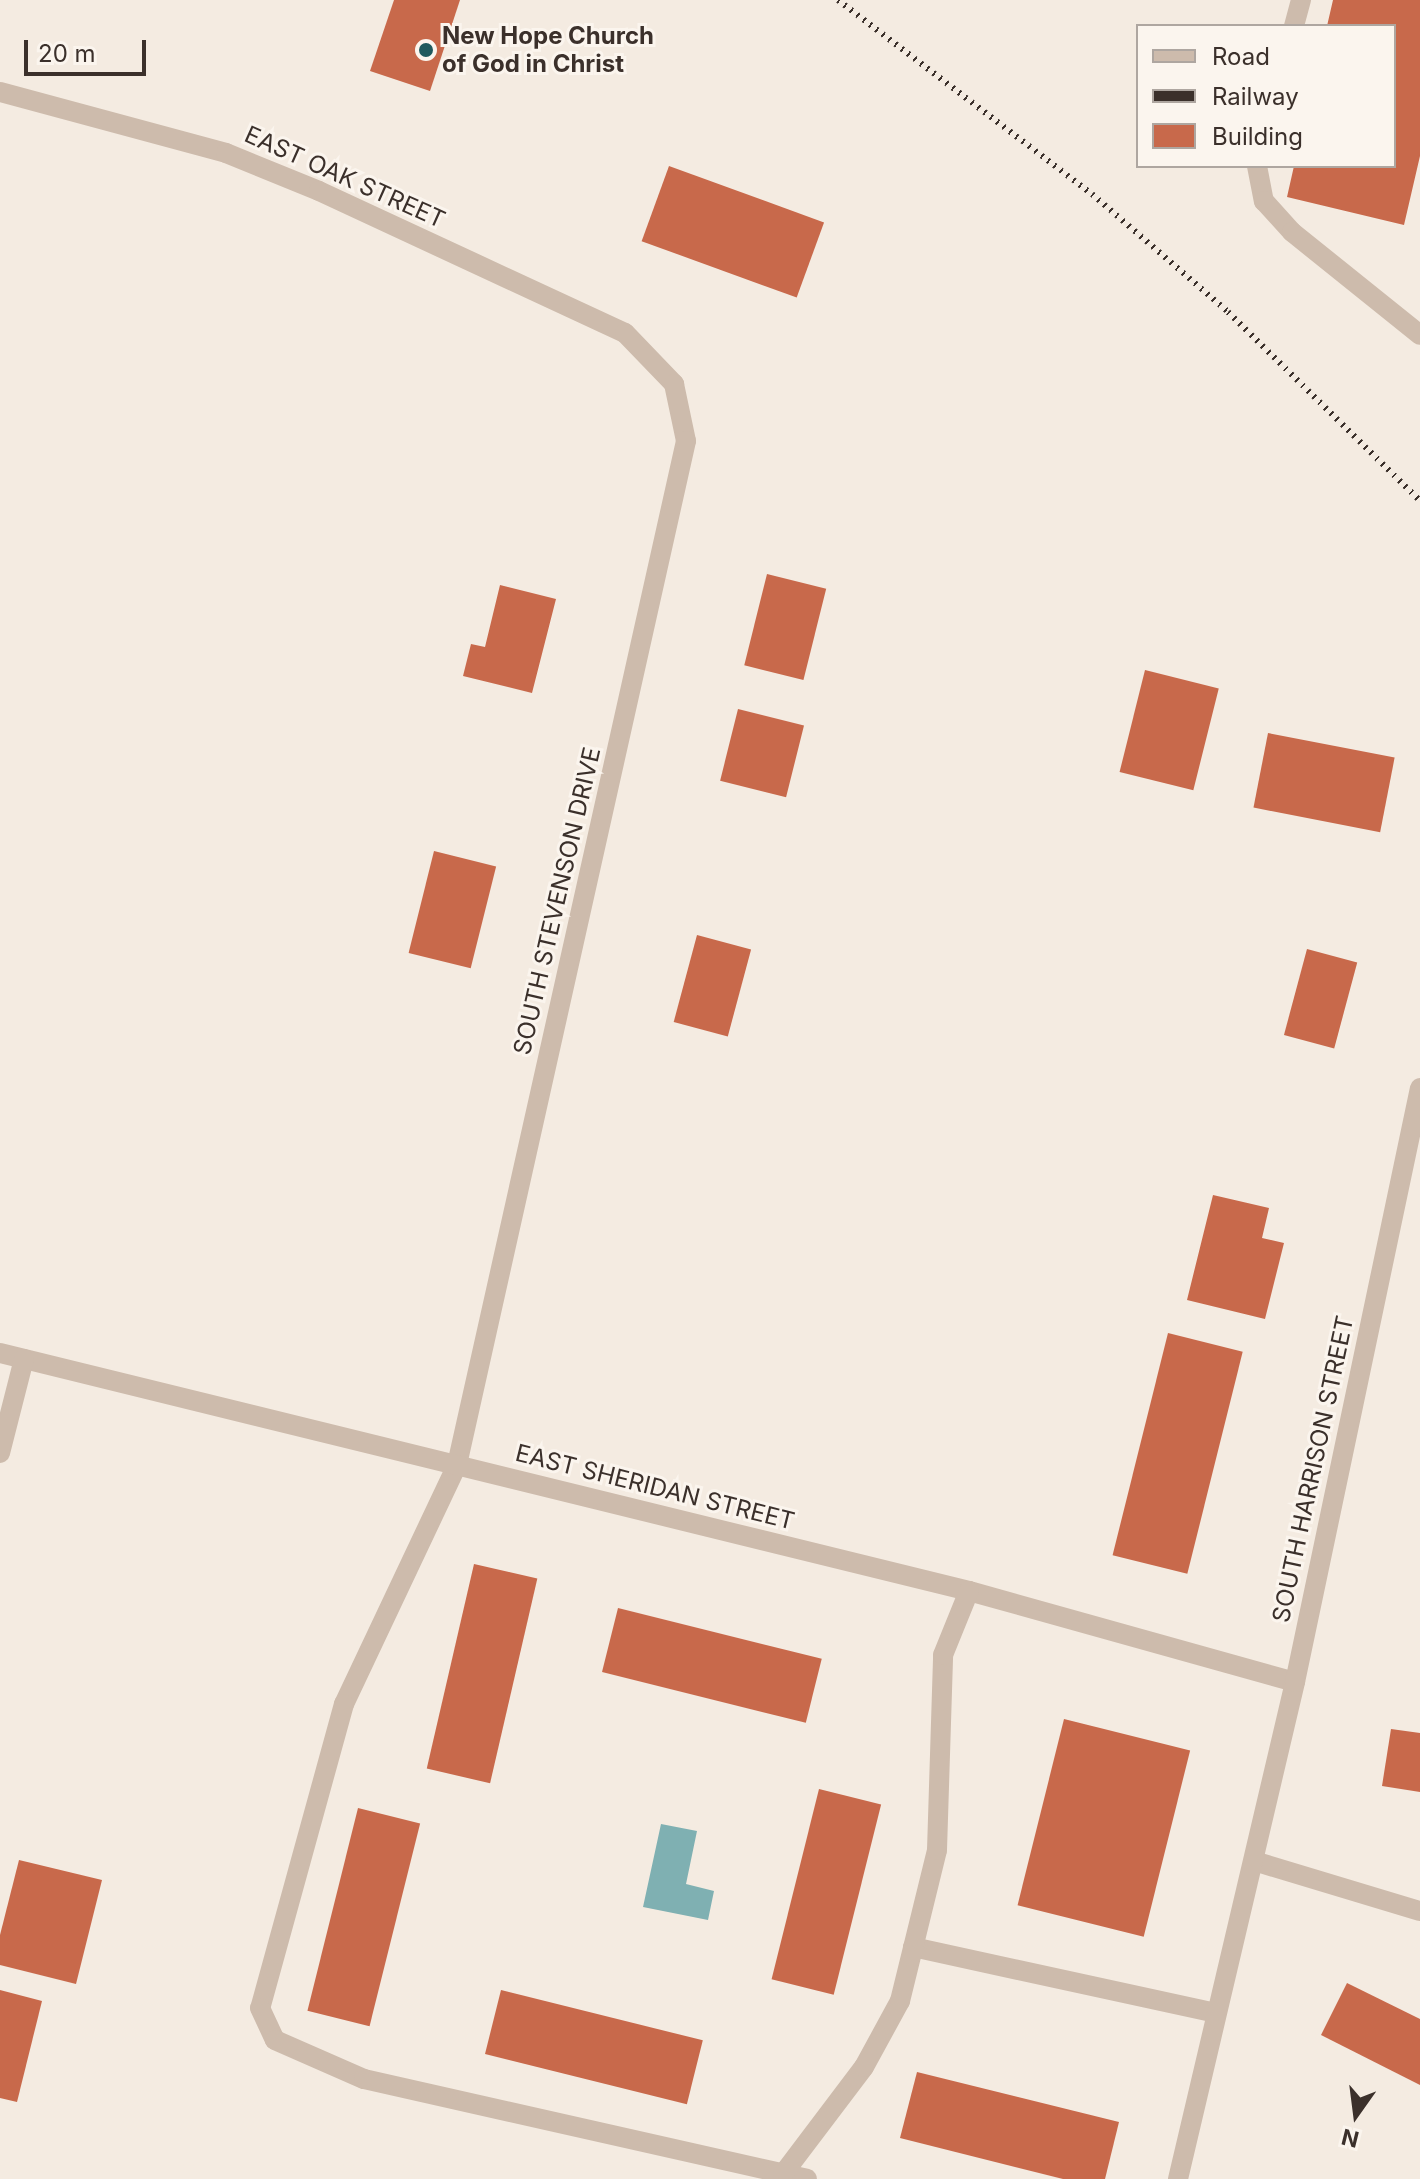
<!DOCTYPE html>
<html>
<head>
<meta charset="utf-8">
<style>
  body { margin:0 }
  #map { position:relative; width:1420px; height:2179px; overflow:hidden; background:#f4ebe1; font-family:Inter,sans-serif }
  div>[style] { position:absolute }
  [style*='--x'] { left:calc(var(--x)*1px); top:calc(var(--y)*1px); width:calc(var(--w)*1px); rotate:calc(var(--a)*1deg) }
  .water>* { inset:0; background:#7fb0b2 }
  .building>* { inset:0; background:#c8694b; transform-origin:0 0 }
  .minor>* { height:20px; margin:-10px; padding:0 10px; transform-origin:10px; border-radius:10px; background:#cdbbac }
  .rail>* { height:6px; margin-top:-3px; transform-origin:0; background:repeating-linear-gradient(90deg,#3b302b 0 2px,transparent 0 8px) }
  .dots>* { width:22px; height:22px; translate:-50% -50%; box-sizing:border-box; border:4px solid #fbf5ee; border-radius:50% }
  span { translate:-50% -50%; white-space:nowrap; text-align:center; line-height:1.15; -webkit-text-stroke:6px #fbf5ee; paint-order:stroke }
  .poi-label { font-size:24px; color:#3b302b; font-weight:700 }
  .left { translate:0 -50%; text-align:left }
  .street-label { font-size:24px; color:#3b302b }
  .legend { position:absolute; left:1136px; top:24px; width:260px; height:144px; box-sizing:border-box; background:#fbf5ee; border:2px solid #aea6a0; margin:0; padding:10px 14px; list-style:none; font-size:24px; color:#3b302b }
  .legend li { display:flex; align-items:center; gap:16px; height:40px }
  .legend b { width:40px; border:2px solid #aea6a0 }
  .north { position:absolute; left:1316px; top:2075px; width:80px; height:80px; -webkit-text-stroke:6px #fbf5ee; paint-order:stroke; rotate:194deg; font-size:22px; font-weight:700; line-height:32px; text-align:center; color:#3b302b }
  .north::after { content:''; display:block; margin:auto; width:28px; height:36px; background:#3b302b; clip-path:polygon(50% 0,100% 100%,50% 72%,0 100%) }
  .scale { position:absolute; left:24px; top:40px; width:122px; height:36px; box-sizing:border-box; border:4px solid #3b302b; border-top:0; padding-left:10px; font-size:24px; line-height:28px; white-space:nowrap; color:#3b302b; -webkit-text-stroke:6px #fbf5ee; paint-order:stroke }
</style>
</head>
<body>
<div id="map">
  <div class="water">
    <div style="clip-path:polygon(661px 1824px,697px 1831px,686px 1884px,714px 1891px,708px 1920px,643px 1907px)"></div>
  </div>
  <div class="building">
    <div style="clip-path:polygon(394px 0,460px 0,430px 91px,370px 71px)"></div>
    <div style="clip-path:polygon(1333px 0,1420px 0,1420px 156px,1404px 225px,1287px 197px,1294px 166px,1394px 166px,1394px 26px,1327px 26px)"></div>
    <div style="left:669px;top:166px;width:165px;height:80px;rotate:20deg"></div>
    <div style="left:767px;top:574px;width:61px;height:94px;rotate:14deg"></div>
    <div style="clip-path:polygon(500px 585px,556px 599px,532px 693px,463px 676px,471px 644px,485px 647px)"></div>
    <div style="left:1145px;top:670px;width:76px;height:105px;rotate:14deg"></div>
    <div style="left:738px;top:709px;width:68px;height:74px;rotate:14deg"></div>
    <div style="left:1268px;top:733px;width:129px;height:76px;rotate:11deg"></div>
    <div style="left:434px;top:851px;width:64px;height:105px;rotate:14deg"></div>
    <div style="left:697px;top:935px;width:56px;height:90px;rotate:15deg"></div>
    <div style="left:1307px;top:949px;width:52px;height:89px;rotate:15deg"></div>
    <div style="clip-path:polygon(1213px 1195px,1269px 1208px,1262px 1238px,1284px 1243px,1265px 1319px,1187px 1300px)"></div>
    <div style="left:1168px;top:1333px;width:77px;height:229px;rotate:14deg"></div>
    <div style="left:474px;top:1564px;width:65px;height:210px;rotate:13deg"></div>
    <div style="left:618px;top:1608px;width:210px;height:66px;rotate:14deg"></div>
    <div style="left:1064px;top:1719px;width:130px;height:192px;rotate:14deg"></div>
    <div style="clip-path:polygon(1391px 1729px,1420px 1733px,1420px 1792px,1382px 1786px)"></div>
    <div style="left:819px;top:1789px;width:64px;height:196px;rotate:14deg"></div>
    <div style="left:358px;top:1808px;width:64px;height:209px;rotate:14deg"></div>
    <div style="clip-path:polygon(19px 1860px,102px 1880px,76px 1984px,0 1965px,0 1935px)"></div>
    <div style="clip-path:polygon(1347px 1983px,1420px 2019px,1420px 2085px,1321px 2035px)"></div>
    <div style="clip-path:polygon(0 1990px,42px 2001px,17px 2102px,0 2098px)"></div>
    <div style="left:501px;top:1990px;width:208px;height:66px;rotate:14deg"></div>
    <div style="clip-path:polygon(917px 2072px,1119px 2122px,1105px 2179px,1063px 2179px,900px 2138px)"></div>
  </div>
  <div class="minor">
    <div style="--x:1294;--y:26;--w:27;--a:-75"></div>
    <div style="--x:0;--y:92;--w:234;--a:15.1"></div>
    <div style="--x:226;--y:153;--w:100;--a:22.2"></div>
    <div style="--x:319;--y:191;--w:337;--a:24.9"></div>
    <div style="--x:625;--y:333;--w:71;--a:46.1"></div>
    <div style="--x:674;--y:384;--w:58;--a:78.1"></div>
    <div style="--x:686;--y:441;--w:1049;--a:102.61"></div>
    <div style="--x:457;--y:1465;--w:264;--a:115.3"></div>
    <div style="--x:344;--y:1704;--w:315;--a:105.4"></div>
    <div style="--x:260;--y:2008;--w:35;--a:65"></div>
    <div style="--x:275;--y:2040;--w:97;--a:23.7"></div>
    <div style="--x:364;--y:2079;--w:454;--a:12.7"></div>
    <div style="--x:1257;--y:166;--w:36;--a:79"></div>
    <div style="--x:1264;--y:201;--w:42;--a:47.9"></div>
    <div style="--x:1292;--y:232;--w:164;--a:38.8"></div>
    <div style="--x:0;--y:1353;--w:998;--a:13.8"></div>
    <div style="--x:969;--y:1591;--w:338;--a:15.6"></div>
    <div style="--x:0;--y:1453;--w:97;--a:-75.7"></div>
    <div style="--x:1254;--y:1861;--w:173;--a:16.8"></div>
    <div style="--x:913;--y:1947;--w:309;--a:12.3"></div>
    <div style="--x:783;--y:2174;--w:134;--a:-52.9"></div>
    <div style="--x:864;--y:2067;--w:75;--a:-61.4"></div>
    <div style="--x:900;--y:2001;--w:155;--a:-76.2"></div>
    <div style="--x:937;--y:1850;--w:195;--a:-88.2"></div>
    <div style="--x:943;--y:1655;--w:69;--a:-67.9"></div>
    <div style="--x:1178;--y:2179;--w:511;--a:-76.75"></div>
    <div style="--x:1295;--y:1682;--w:607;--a:-78.12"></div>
  </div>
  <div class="rail">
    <div style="--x:838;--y:0;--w:320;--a:37.4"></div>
    <div style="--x:1092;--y:194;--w:180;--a:40.9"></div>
    <div style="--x:1228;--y:312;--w:269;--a:44.5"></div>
  </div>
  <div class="dots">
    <div style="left:426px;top:50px;background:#1f5a5e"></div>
  </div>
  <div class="poi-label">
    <span class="left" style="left:442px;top:50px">New Hope Church<br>of God in Christ</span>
  </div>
  <div class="street-label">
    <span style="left:345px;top:177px;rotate:24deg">EAST OAK STREET</span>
    <span style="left:557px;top:901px;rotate:-77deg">SOUTH STEVENSON DRIVE</span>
    <span style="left:1313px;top:1469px;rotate:-78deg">SOUTH HARRISON STREET</span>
    <span style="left:655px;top:1487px;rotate:14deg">EAST SHERIDAN STREET</span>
  </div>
  <ul class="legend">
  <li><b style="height:10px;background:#cdbbac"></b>Road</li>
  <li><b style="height:10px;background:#3b302b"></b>Railway</li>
  <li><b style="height:22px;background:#c8694b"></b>Building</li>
  </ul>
  <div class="north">N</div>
  <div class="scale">20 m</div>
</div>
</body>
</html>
